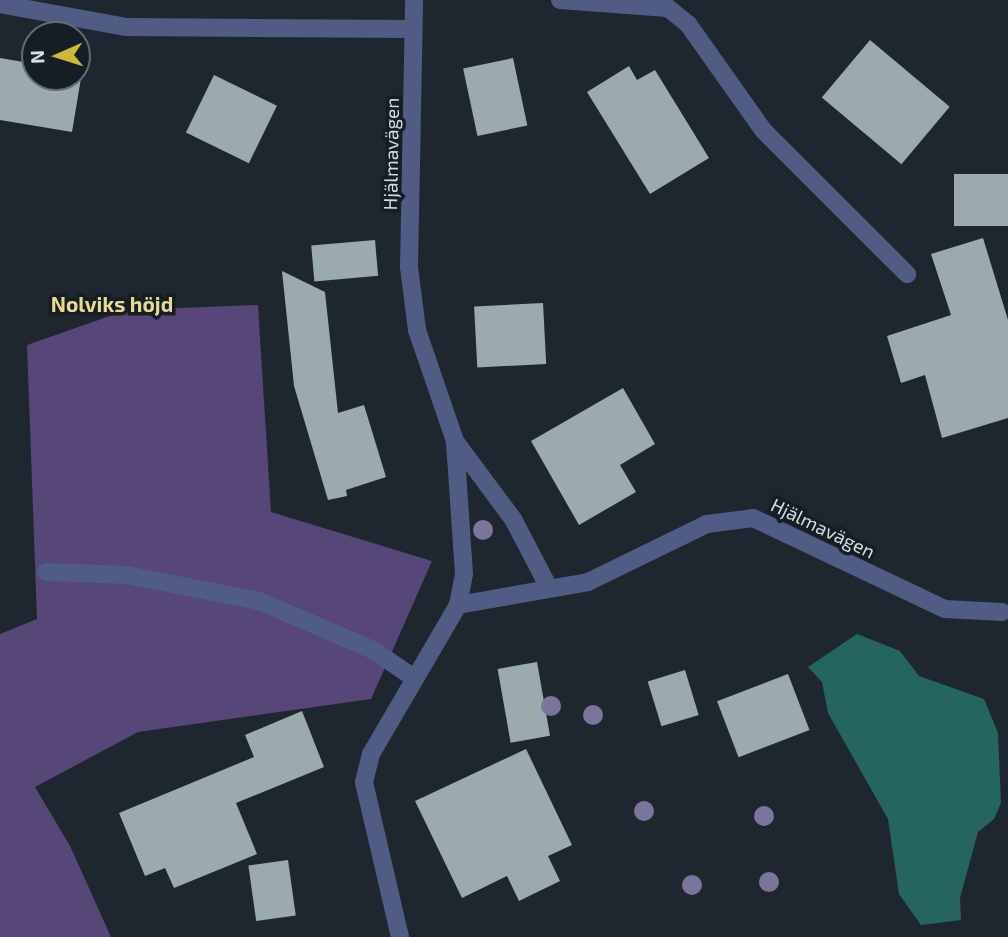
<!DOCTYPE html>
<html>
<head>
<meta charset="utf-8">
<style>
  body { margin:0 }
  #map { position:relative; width:1008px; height:937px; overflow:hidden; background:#1e272f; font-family:"Exo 2",sans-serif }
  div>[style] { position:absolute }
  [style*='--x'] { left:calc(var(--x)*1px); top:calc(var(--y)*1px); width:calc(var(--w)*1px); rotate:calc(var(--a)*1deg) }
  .forest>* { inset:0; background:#574678 }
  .water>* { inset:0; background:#24665e }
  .building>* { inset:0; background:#9aaaae; transform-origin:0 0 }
  .service>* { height:18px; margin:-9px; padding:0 9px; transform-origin:9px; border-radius:9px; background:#505c83 }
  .minor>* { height:18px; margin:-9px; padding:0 9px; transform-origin:9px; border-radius:9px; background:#505c83 }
  .trees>* { width:20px; height:20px; margin:-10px; border-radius:50%; background:#7c759b }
  span { translate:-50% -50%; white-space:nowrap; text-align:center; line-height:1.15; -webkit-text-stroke:7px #151e25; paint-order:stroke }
  .street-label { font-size:19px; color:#d7dde1 }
  .neighbourhood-label { font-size:21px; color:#e7da8b; font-weight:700 }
  .north { position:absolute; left:21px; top:21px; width:70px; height:70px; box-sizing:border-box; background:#151e25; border:2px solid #636a70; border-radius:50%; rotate:267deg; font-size:19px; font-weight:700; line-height:28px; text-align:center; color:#d7dde1 }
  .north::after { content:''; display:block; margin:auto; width:24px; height:32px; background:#ceb838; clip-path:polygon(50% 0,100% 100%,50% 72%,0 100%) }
</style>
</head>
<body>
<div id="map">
  <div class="forest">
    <div style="clip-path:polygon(258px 305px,271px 512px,432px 561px,371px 699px,138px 732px,35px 787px,70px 846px,111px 937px,0 937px,0 634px,37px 619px,27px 345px,127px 310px)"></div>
  </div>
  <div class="water">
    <div style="clip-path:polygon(857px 634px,900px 651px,919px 676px,984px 699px,998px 733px,1001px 803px,994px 819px,978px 832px,960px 898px,961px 920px,921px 925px,899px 894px,888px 819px,828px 713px,822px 682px,808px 667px)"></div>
  </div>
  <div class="building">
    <div style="left:870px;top:40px;width:104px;height:75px;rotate:40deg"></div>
    <div style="clip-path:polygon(0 58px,35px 64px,35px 77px,82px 72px,72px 132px,0 120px)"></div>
    <div style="left:513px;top:58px;width:69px;height:51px;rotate:78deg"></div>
    <div style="clip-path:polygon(629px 66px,637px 80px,655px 70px,709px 158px,650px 194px,587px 92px)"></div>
    <div style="left:214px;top:75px;width:70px;height:64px;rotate:26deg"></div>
    <div style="left:1008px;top:174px;width:52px;height:54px;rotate:90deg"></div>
    <div style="clip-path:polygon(983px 238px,1008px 320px,1008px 418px,942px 438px,925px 375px,901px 383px,887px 336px,951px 315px,931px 254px)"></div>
    <div style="left:375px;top:240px;width:36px;height:64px;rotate:85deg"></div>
    <div style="clip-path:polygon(282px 271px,325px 292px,338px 413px,364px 405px,386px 477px,346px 490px,347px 496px,328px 500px,294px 386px)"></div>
    <div style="left:543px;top:303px;width:61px;height:69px;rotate:87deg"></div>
    <div style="clip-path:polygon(623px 388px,655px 444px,620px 465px,636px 492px,579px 525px,531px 441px)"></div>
    <div style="left:537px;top:662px;width:75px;height:40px;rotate:80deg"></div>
    <div style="left:685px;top:670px;width:47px;height:39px;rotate:73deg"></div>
    <div style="left:788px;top:674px;width:60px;height:76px;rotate:69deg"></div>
    <div style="clip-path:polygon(302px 711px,324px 767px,236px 803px,257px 854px,174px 888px,165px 868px,145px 876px,119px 813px,254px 757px,245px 735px)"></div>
    <div style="clip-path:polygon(526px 749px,572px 845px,548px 856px,560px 881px,519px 901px,507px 876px,462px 898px,415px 801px)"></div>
    <div style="left:288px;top:860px;width:56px;height:40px;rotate:82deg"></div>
  </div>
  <div class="service">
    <div style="--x:46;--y:572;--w:81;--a:2.1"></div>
    <div style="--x:127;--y:575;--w:135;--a:11.1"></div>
    <div style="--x:259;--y:601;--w:124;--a:23.3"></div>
    <div style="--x:373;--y:650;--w:50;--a:34.3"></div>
  </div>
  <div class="minor">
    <div style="--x:560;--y:0;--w:108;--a:4.2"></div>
    <div style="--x:668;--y:8;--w:26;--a:39"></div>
    <div style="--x:688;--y:24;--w:130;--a:54.7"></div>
    <div style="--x:763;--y:130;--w:204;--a:45"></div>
    <div style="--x:0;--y:4;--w:129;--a:10.3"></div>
    <div style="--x:127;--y:27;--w:286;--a:0.4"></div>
    <div style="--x:455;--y:441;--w:97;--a:53.4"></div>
    <div style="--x:513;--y:519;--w:78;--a:62.4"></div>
    <div style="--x:458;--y:605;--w:132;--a:-10"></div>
    <div style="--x:588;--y:582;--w:132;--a:-26"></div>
    <div style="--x:707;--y:524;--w:46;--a:-7.4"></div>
    <div style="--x:753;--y:518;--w:212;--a:25.4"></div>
    <div style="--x:945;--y:609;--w:57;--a:3"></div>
    <div style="--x:400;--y:937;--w:159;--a:-103.1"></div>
    <div style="--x:364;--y:782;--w:29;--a:-76"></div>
    <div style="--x:371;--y:754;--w:173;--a:-59.7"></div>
    <div style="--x:458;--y:605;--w:32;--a:-79"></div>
    <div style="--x:464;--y:574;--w:133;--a:-93.9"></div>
    <div style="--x:455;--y:441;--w:117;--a:-108.9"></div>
    <div style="--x:417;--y:330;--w:64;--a:-97.2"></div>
    <div style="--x:409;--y:267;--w:267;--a:-88.9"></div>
  </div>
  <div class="trees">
    <div style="left:483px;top:530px"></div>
    <div style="left:551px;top:706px"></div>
    <div style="left:593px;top:715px"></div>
    <div style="left:644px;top:811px"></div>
    <div style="left:764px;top:816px"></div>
    <div style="left:769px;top:882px"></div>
    <div style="left:692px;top:885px"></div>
  </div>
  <div class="street-label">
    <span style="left:391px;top:154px;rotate:-89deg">Hjälmavägen</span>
    <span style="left:823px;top:528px;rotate:26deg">Hjälmavägen</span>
  </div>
  <div class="neighbourhood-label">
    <span style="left:112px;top:304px">Nolviks höjd</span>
  </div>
  <div class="north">N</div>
</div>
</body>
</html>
